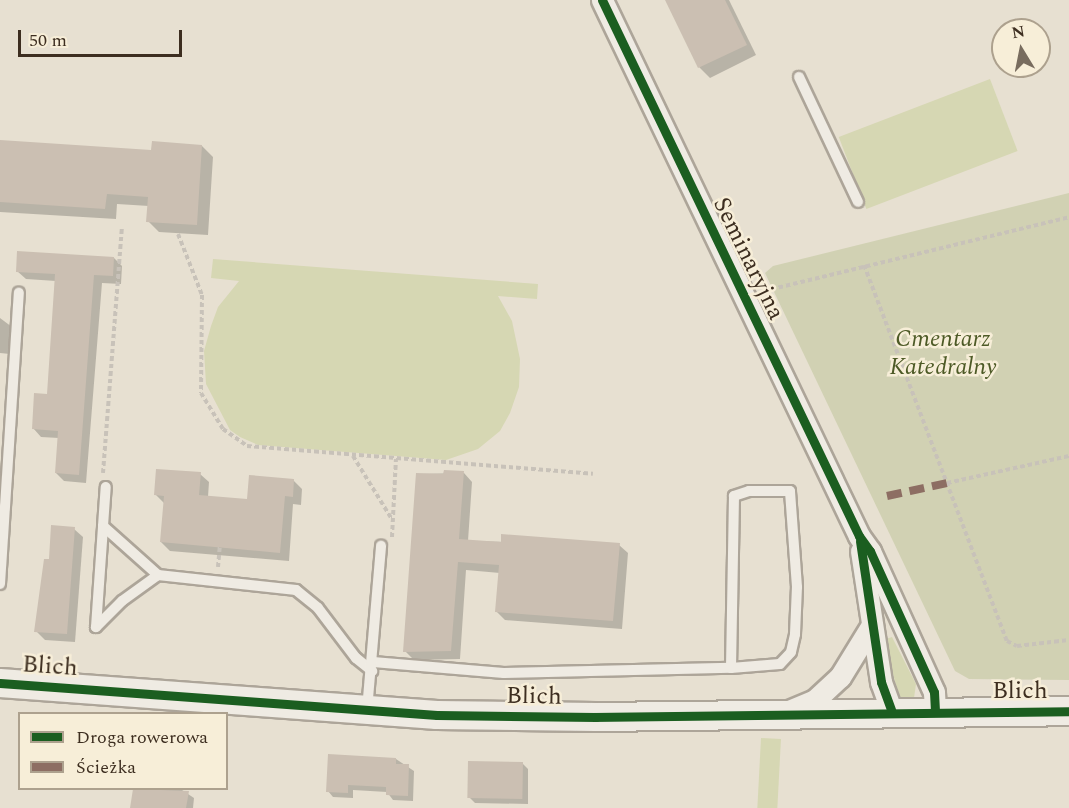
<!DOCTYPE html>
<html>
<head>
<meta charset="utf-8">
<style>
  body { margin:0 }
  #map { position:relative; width:1069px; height:808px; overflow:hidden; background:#e7e0d1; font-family:Spectral,serif }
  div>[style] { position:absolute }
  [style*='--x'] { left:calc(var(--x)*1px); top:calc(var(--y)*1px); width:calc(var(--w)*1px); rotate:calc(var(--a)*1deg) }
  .green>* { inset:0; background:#d6d7b3; transform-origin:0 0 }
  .cemetery>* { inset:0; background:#d1d1b3 }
  .shadow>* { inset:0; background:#0003 }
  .building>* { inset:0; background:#cbbfb2; transform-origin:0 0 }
  .path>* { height:4px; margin-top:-2px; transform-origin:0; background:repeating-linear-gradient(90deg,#c8c2b9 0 4.5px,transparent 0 7.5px) }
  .roads { filter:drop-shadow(2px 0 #ada599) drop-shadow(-2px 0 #ada599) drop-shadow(0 2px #ada599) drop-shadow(0 -2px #ada599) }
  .lane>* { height:10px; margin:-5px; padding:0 5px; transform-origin:5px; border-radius:5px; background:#efebe3 }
  .street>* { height:21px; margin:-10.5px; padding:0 10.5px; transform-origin:10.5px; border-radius:10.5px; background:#efebe3 }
  .secondary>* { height:28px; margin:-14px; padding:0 14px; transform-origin:14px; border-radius:14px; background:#efebe3 }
  .quiet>* { height:8px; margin-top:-4px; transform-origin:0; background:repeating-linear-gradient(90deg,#8d6e63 0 15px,transparent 0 23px) }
  .cycleway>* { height:9px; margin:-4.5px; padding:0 4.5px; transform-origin:4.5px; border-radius:4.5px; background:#1b5e20 }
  span { translate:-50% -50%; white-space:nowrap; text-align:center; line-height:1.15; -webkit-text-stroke:5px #f7eed8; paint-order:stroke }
  .street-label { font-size:24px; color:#3d2e20 }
  .park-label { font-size:24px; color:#4d5a26; font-style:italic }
  .legend { position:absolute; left:18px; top:712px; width:210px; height:78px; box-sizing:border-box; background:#f7eed8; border:2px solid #ada18e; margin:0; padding:8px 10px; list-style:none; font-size:18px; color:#3d2e20 }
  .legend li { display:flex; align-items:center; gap:12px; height:30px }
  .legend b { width:30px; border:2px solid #ada18e }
  .north { position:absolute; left:991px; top:18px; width:60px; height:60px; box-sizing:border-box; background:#f7eed8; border:2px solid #ada18e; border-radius:50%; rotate:350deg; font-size:16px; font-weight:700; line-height:24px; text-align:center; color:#3d2e20 }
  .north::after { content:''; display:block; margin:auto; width:21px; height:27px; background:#786c5e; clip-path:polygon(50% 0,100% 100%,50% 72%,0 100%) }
  .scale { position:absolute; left:18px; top:30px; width:164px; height:27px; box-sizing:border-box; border:3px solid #3d2e20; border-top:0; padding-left:8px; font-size:18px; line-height:21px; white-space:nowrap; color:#3d2e20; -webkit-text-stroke:4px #f7eed8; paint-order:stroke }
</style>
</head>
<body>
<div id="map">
  <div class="green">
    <div style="left:990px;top:79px;width:77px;height:162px;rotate:69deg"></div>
    <div style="clip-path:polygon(213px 259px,538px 284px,537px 299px,498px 296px,512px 321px,520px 359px,519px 387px,510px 413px,500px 431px,478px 449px,446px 460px,258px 445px,240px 437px,230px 430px,206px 384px,204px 351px,211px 326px,218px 307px,239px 281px,211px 278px)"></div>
    <div style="clip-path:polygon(892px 637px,916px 684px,914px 698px,908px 700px,899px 696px,893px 674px,886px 639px)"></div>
    <div style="left:761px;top:738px;width:20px;height:71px;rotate:3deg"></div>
  </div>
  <div class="cemetery">
    <div style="clip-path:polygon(1069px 193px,1069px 680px,969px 679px,955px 671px,765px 273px,773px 266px)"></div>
  </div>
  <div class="shadow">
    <div style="clip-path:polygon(667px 0,729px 0,756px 55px,710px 78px,699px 67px)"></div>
    <div style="clip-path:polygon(0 142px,153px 152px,202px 146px,213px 157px,208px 235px,159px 232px,148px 221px,149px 206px,117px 204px,116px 219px,0 212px)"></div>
    <div style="clip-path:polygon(114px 258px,122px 266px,121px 284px,102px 283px,86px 483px,64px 481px,56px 473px,59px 438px,41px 437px,33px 428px,49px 396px,56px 281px,26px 279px,17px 271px)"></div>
    <div style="clip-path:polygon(0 318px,12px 327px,10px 354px,0 353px)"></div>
    <div style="clip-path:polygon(464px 473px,472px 482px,468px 541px,619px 545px,628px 553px,622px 629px,505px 620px,496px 611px,500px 573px,466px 570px,460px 659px,414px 660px,405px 651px,417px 474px)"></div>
    <div style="clip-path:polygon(200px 474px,209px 482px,208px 497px,248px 501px,293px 480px,302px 489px,301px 505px,293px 504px,289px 561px,170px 551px,161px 542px,165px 504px,156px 495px)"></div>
    <div style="clip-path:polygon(74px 529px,83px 537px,75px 642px,45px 640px,36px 631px,51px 561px)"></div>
    <div style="clip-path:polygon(396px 759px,414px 771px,413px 801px,393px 800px,387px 792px,353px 790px,353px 798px,333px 797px,328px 791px)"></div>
    <div style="clip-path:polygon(522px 763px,528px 769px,528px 804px,475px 803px,469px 797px)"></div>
    <div style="clip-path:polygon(135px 788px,179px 788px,194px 798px,193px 808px,131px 808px)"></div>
  </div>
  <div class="building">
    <div style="clip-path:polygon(665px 0,725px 0,747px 45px,698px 68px)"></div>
    <div style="clip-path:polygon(0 140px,151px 150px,152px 141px,202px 145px,197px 225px,146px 222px,148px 197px,107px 194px,105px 209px,0 202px)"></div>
    <div style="clip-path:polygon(17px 251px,114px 257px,113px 276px,94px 275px,79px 475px,55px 473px,58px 431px,32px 429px,34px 393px,47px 394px,55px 274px,16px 272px)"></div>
    <div style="clip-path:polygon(156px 469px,201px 472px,199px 495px,247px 499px,249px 475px,294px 479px,293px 497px,285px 496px,280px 553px,160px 542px,164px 496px,154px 495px)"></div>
    <div style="clip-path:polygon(444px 470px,464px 471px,459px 539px,501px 542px,501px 534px,620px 543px,613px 621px,495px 612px,499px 565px,458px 562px,451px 651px,403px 652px,416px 473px,443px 474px)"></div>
    <div style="clip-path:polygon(51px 525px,75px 527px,67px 634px,34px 632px,44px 559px,49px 559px)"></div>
    <div style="clip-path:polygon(328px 754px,396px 758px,396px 764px,409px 764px,408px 796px,386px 795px,386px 787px,348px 785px,348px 793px,326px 792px)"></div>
    <div style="left:468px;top:761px;width:55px;height:37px;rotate:1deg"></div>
    <div style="clip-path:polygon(133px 789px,189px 791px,186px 808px,130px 808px)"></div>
  </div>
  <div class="path">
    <div style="--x:178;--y:234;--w:66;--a:68.5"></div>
    <div style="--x:202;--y:295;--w:98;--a:90.6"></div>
    <div style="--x:201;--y:393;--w:42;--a:58.6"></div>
    <div style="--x:223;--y:429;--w:29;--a:35"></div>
    <div style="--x:247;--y:446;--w:347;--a:4.6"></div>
    <div style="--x:864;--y:265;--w:402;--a:69.2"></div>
    <div style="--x:1007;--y:641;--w:11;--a:27"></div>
    <div style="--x:1017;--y:646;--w:52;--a:-6.6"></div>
    <div style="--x:764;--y:291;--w:314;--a:-13.6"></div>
    <div style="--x:353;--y:456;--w:76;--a:58.4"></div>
    <div style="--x:103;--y:473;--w:246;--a:-85.6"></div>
    <div style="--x:947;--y:483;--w:125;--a:-12.5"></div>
    <div style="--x:392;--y:537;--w:78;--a:-87.1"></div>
    <div style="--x:218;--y:567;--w:22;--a:-85"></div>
  </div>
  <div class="roads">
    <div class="lane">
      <div style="--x:799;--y:77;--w:138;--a:64.7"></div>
      <div style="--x:103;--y:526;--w:39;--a:-86"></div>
      <div style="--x:158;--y:575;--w:44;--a:144.2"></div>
      <div style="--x:122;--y:601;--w:37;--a:135"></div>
      <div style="--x:96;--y:627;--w:101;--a:-86"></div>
      <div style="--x:103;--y:526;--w:74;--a:41.7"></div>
      <div style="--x:158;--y:575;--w:139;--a:6.2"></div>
      <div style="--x:296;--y:590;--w:28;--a:39"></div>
      <div style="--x:318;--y:608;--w:63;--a:52.8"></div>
      <div style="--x:356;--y:658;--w:21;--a:39"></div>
      <div style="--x:0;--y:584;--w:292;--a:-86.3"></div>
      <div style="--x:373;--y:662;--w:131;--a:4.8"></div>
      <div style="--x:504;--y:673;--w:227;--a:-1.3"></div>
      <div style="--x:731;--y:668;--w:49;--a:-4.7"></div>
      <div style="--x:780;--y:664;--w:16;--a:-47"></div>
      <div style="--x:791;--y:652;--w:18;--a:-77"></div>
      <div style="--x:795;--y:634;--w:47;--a:-87.6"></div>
      <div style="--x:797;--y:587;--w:96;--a:-94.2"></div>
      <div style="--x:790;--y:491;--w:41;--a:180"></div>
      <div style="--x:749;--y:491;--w:16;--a:162"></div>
      <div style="--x:734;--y:496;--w:172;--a:91"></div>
      <div style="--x:367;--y:710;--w:165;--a:-85.1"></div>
    </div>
    <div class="street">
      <div style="--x:602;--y:0;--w:594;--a:64.38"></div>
      <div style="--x:859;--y:536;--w:19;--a:54"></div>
      <div style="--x:870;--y:551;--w:155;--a:65.6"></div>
      <div style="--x:934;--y:692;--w:20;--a:87"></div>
      <div style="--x:861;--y:551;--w:133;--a:81.3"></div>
      <div style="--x:881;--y:682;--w:33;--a:70"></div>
      <div style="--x:789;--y:711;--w:28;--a:-23"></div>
      <div style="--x:815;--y:700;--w:34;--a:-43"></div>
      <div style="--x:840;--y:677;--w:61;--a:-58.4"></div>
    </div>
    <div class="secondary">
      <div style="--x:0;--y:683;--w:438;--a:4.2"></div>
      <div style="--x:437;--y:715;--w:159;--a:0.7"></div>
      <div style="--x:596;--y:717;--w:473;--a:-0.7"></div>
    </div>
  </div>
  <div class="quiet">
    <div style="--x:887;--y:496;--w:61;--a:-12.2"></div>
  </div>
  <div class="cycleway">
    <div style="--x:602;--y:0;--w:594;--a:64.38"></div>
    <div style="--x:859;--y:536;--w:19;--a:54"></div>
    <div style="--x:870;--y:551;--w:155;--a:65.6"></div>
    <div style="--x:934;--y:692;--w:20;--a:87"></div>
    <div style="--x:860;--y:541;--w:143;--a:81.5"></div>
    <div style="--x:881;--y:682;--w:33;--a:70"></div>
    <div style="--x:0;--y:683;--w:438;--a:4.2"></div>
    <div style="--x:437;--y:715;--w:159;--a:0.7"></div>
    <div style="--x:596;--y:717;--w:473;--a:-0.7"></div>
  </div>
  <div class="street-label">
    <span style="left:748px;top:259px;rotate:64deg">Seminaryjna</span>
    <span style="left:50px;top:667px;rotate:4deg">Blich</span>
    <span style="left:1020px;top:692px">Blich</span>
    <span style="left:534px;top:697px;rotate:1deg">Blich</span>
  </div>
  <div class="park-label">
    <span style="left:943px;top:354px">Cmentarz<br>Katedralny</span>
  </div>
  <ul class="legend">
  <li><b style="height:8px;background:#1b5e20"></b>Droga rowerowa</li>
  <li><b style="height:8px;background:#8d6e63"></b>Ścieżka</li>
  </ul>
  <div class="north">N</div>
  <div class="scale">50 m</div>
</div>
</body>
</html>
